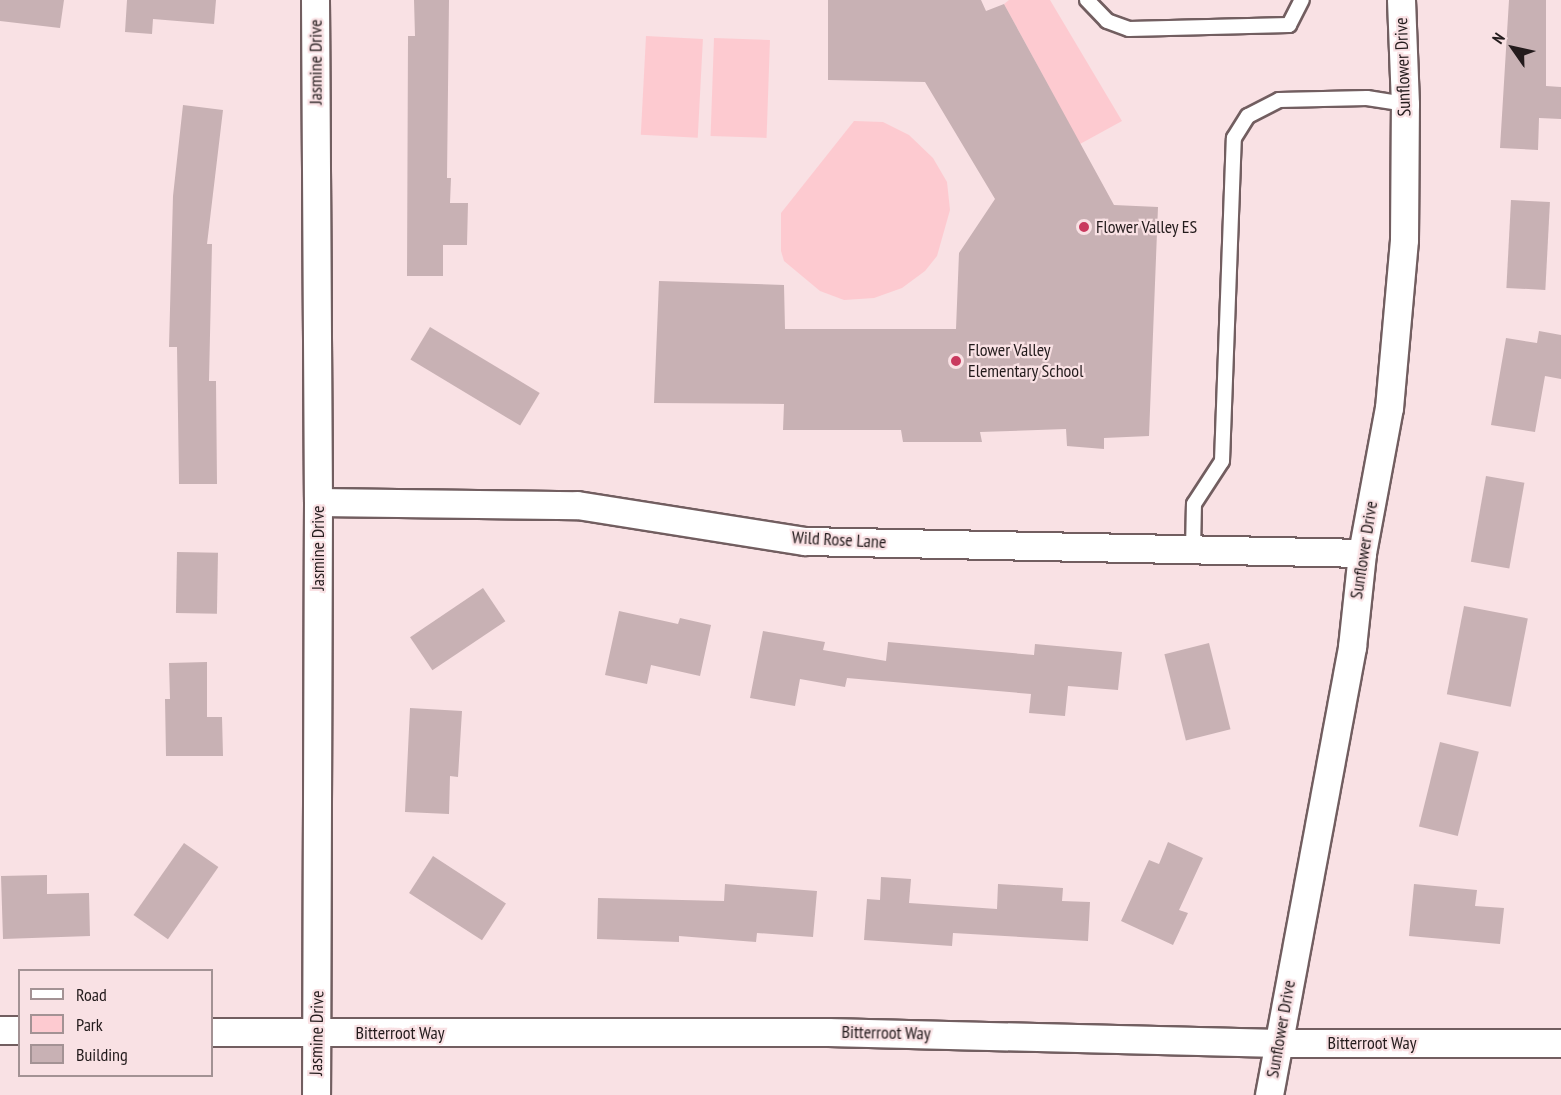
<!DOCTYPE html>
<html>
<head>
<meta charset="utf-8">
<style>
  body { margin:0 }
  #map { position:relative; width:1561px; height:1095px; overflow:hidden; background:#f9e1e4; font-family:"PT Sans Narrow",sans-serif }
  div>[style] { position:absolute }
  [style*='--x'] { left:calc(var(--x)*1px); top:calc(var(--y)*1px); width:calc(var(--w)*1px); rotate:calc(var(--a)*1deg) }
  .green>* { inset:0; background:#fdcad0; transform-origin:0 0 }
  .building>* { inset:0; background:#c8b1b4; transform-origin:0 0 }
  .roads { filter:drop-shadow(2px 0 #725e60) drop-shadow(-2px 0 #725e60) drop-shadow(0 2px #725e60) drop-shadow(0 -2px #725e60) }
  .service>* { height:14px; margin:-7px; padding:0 7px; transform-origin:7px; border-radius:7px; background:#fff }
  .minor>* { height:27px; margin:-13.5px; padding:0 13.5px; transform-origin:13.5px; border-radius:13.5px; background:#fff }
  .dots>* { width:16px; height:16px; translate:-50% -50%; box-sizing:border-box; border:3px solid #f9e1e4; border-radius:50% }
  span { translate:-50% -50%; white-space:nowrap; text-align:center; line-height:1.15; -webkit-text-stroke:4.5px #f9e1e4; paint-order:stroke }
  .street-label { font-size:18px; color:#231b1c }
  .poi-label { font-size:18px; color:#231b1c }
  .left { translate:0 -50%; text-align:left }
  .legend { position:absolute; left:18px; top:969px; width:195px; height:108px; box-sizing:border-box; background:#f9e1e4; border:2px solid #a39294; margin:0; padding:8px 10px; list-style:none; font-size:18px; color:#231b1c }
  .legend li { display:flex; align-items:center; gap:12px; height:30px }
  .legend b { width:30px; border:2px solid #a39294 }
  .north { position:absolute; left:1483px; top:18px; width:60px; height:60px; -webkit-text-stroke:4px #f9e1e4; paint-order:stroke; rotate:304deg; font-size:16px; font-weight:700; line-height:24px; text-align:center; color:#231b1c }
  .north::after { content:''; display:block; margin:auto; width:21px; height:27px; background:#231b1c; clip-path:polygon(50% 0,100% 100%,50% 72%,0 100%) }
</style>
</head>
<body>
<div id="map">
  <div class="green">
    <div style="clip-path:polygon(1009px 0,1050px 0,1122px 121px,1080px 144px,1004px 4px)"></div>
    <div style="left:646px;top:36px;width:57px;height:99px;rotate:3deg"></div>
    <div style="left:714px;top:38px;width:56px;height:98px;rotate:2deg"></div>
    <div style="clip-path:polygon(854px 121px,883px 122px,909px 135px,933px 158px,947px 182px,950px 210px,937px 256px,925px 271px,902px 288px,874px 298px,844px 300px,820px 291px,784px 261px,781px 251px,781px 213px)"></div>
  </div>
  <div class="building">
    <div style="clip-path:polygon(0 0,64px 0,60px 28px,0 21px)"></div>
    <div style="clip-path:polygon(127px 0,216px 0,214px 24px,153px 19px,152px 34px,125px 32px)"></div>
    <div style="clip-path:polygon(414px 0,449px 0,447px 178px,451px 178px,450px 203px,468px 203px,467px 245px,443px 245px,443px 276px,407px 276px,408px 36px,415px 36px)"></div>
    <div style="clip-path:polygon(828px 0,981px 0,986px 11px,1004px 4px,1114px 205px,1158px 207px,1149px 436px,1104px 438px,1104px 449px,1067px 446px,1066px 429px,980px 432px,982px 442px,903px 442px,901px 430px,783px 430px,784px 404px,654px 403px,659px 281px,784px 285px,785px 329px,956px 329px,959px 253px,995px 199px,925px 82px,828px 80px)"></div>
    <div style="clip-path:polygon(1509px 0,1546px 0,1546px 86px,1561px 87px,1561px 119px,1539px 118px,1538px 150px,1500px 148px)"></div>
    <div style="clip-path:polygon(183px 105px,223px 110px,207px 244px,212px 244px,209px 381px,216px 381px,217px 484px,179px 484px,177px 347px,169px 347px,173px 196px)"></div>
    <div style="left:1511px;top:200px;width:39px;height:88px;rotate:3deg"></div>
    <div style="left:430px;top:327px;width:128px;height:38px;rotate:31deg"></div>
    <div style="clip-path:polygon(1539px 331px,1561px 335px,1561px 379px,1545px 376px,1535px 432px,1491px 425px,1506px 338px,1537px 343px)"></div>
    <div style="left:1486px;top:476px;width:39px;height:87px;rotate:10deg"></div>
    <div style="left:177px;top:552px;width:41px;height:61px;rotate:1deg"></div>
    <div style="left:483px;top:588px;width:40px;height:88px;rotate:56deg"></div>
    <div style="left:1464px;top:606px;width:65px;height:90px;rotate:11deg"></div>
    <div style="clip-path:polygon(619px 611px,678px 624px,680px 618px,711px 625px,700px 676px,651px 665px,647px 684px,605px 675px)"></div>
    <div style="clip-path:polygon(763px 631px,825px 642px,823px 650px,886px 661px,888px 642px,1034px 655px,1035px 644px,1122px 652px,1118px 690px,1068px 686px,1065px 716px,1029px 713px,1031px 694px,847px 678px,845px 687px,800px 679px,795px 706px,750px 698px)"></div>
    <div style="left:1209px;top:643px;width:89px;height:46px;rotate:76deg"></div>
    <div style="clip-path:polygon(207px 662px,207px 717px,222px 717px,223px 756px,166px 756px,165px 699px,170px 699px,169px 663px)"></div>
    <div style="clip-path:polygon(410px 708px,462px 711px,458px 777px,450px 776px,449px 814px,405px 812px)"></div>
    <div style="left:1440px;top:742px;width:40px;height:87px;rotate:14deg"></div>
    <div style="clip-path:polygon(1168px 842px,1203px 858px,1179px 910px,1188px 913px,1173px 945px,1121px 921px,1149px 860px,1159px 864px)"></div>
    <div style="left:184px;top:843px;width:42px;height:88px;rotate:35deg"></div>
    <div style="left:433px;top:856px;width:87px;height:44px;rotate:33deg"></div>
    <div style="clip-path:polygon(47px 875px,47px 894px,89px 893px,90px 936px,3px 939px,1px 876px)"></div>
    <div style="clip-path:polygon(881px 877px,911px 879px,909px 903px,997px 909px,998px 884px,1063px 888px,1062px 901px,1090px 902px,1088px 941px,953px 933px,952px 946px,864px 940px,867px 899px,880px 900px)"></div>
    <div style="clip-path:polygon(725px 884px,817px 891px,813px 937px,757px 933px,756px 942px,679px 936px,679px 942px,597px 939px,598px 898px,724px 901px)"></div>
    <div style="clip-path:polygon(1414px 884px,1477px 890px,1475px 906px,1504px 908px,1500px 944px,1409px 936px)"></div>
  </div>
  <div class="roads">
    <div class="service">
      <div style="--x:1087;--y:0;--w:29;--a:46"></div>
      <div style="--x:1107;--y:21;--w:23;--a:20"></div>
      <div style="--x:1129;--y:29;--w:160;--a:-1.4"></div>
      <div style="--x:1289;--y:25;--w:28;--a:-63"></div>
      <div style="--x:1193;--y:550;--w:46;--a:-88.8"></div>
      <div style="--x:1194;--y:504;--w:51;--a:-56.9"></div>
      <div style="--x:1222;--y:461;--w:323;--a:-87.9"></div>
      <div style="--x:1234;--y:138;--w:26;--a:-58"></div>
      <div style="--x:1248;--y:116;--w:35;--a:-27"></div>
      <div style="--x:1279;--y:100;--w:88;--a:-1.3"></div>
      <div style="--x:1367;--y:98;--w:38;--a:9"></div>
    </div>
    <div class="minor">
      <div style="--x:315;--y:0;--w:502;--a:89.66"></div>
      <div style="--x:318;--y:502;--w:593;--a:90.19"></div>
      <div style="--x:318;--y:502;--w:259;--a:0.7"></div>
      <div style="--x:577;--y:505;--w:231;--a:9"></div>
      <div style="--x:805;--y:541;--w:557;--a:1.23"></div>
      <div style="--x:0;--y:1030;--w:20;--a:0"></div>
      <div style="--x:212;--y:1032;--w:616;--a:0"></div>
      <div style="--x:828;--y:1032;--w:451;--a:1.4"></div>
      <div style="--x:1279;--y:1043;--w:282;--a:0"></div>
      <div style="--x:1269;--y:1095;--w:456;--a:-79.5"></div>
      <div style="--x:1352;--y:647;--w:95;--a:-83.9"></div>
      <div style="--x:1362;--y:553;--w:147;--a:-79.5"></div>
      <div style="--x:1389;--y:408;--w:169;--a:-84.9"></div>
      <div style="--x:1404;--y:240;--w:136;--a:-89.6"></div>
      <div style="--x:1405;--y:104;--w:104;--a:-92.2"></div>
    </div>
  </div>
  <div class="dots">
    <div style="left:1084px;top:227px;background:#c9395e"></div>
    <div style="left:956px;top:361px;background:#c9395e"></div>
  </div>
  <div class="street-label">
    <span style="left:316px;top:62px;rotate:-90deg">Jasmine Drive</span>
    <span style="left:1403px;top:67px;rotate:-92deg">Sunflower Drive</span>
    <span style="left:839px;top:540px;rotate:3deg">Wild Rose Lane</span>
    <span style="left:318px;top:548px;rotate:-90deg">Jasmine Drive</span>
    <span style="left:1364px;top:550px;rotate:-81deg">Sunflower Drive</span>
    <span style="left:1281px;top:1029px;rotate:-80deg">Sunflower Drive</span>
    <span style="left:317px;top:1033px;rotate:-89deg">Jasmine Drive</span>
    <span style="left:400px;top:1033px">Bitterroot Way</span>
    <span style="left:886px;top:1033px;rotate:1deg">Bitterroot Way</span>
    <span style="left:1372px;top:1043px">Bitterroot Way</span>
  </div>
  <div class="poi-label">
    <span class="left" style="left:1096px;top:227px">Flower Valley ES</span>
    <span class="left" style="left:968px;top:361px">Flower Valley<br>Elementary School</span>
  </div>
  <ul class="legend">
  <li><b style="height:8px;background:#fff"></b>Road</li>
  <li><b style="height:16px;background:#fdcad0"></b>Park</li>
  <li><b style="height:16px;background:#c8b1b4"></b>Building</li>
  </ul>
  <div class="north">N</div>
</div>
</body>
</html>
